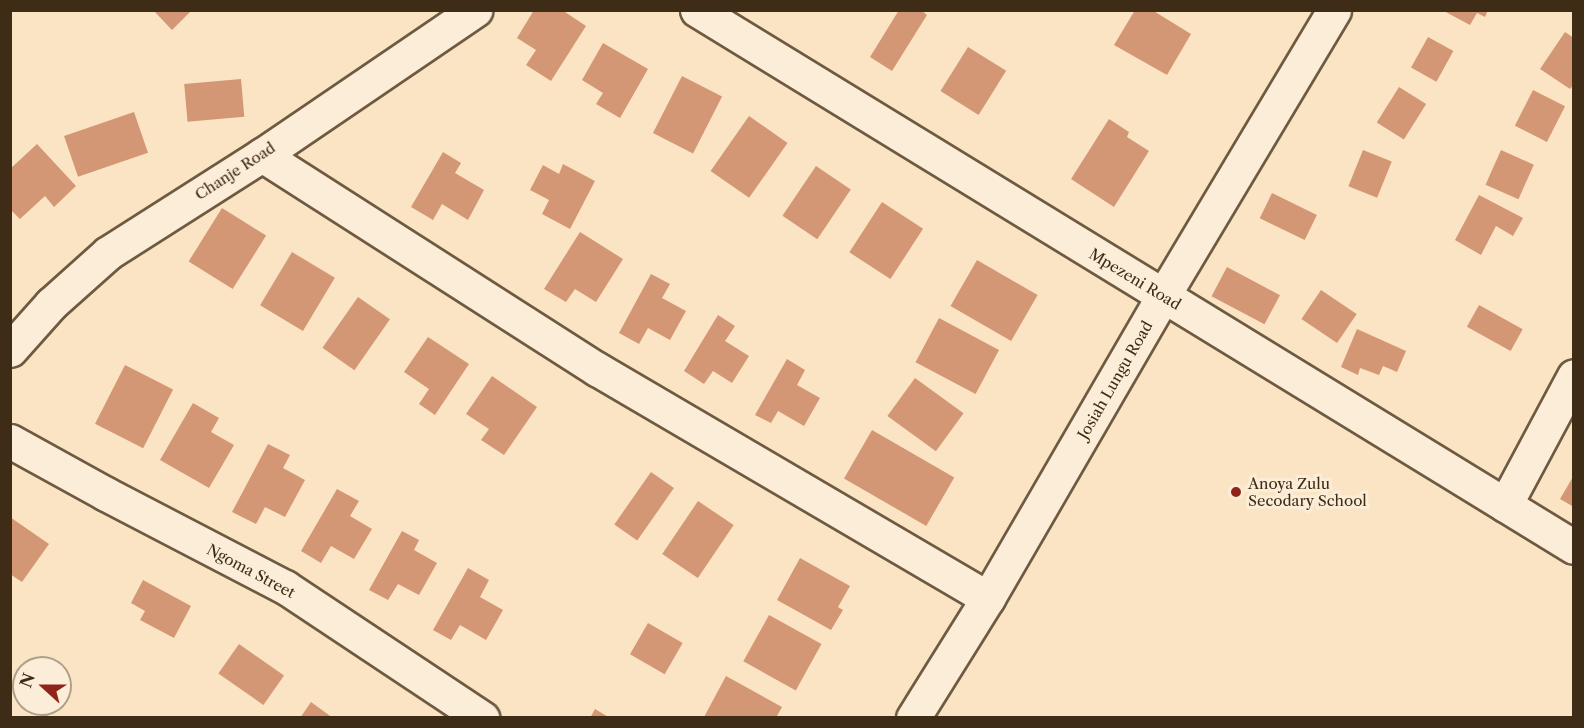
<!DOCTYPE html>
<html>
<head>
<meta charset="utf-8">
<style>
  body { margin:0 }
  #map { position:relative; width:1584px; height:728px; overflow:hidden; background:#fbe4c3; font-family:"Libre Caslon Text",serif }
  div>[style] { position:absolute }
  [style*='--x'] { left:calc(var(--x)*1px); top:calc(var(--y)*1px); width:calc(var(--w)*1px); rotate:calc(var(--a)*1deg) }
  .building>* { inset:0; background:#d49775; transform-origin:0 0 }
  .roads { filter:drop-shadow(2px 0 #6e5a41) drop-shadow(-2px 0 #6e5a41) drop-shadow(0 2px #6e5a41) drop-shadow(0 -2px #6e5a41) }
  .minor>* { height:33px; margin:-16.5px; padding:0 16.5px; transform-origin:16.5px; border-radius:16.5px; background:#fcedd8 }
  .dots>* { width:16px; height:16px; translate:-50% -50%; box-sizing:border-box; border:3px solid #fcedd8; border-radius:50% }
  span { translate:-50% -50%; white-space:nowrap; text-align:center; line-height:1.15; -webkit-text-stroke:6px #fcedd8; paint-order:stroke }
  .street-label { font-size:15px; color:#3f2c16 }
  .poi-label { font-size:15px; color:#3f2c16 }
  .left { translate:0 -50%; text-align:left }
  .frame { position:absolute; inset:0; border:12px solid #3f2c16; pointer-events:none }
  .north { position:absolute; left:12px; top:656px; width:60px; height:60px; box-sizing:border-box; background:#fcedd8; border:2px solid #b0a08a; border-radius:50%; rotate:291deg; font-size:16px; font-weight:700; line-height:24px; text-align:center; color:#3f2c16 }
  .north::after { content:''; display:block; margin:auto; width:21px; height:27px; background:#8f2418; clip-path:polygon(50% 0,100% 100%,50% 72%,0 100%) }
</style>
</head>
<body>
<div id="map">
  <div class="building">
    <div style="clip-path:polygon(153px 10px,192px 10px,172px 30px)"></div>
    <div style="clip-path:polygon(534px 10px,562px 10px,586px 26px,551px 81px,526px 65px,536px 50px,517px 38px)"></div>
    <div style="clip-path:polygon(899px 10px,921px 10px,927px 15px,892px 71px,870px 57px)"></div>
    <div style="clip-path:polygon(1135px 10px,1152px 10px,1191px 34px,1167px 75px,1114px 45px)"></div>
    <div style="clip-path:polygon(1442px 10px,1488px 10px,1485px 17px,1477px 13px,1470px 25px)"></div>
    <div style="clip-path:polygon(1565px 32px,1574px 38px,1574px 84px,1570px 89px,1540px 69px)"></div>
    <div style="left:1428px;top:37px;width:29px;height:35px;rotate:29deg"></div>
    <div style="clip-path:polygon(603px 43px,648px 69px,620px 118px,596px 104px,603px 93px,582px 80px)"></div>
    <div style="left:968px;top:47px;width:45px;height:52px;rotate:32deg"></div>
    <div style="left:682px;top:76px;width:45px;height:64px;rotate:27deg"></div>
    <div style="left:241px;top:79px;width:38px;height:57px;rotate:85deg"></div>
    <div style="left:1399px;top:87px;width:32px;height:42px;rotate:32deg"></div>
    <div style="left:1533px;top:90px;width:36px;height:40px;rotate:27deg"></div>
    <div style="left:134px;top:112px;width:43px;height:74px;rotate:71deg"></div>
    <div style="left:749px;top:116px;width:47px;height:67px;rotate:35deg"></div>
    <div style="clip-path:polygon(1109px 119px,1129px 132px,1127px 137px,1149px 151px,1114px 207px,1071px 179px)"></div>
    <div style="clip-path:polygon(37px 144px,76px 186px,54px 207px,45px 196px,20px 219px,10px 209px,10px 169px)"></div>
    <div style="left:1363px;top:150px;width:31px;height:39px;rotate:22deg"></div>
    <div style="left:1501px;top:150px;width:36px;height:38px;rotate:24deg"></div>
    <div style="clip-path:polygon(443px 152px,461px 163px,455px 173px,484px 190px,468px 220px,442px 204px,433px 220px,411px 207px)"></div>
    <div style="clip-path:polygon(563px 164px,595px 181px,570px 229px,542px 214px,549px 200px,530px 190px,543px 165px,559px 174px)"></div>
    <div style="left:816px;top:166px;width:42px;height:60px;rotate:34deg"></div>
    <div style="left:1272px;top:193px;width:50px;height:28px;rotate:26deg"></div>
    <div style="clip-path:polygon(1479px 195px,1523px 218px,1513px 236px,1496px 226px,1481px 255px,1455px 240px)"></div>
    <div style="left:882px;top:202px;width:49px;height:60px;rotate:33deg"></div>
    <div style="left:222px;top:208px;width:52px;height:63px;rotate:32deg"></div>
    <div style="clip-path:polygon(580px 232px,623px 259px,596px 302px,575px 289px,566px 302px,544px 289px)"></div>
    <div style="left:292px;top:252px;width:50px;height:62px;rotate:31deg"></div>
    <div style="left:977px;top:260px;width:70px;height:53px;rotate:30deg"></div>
    <div style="left:1227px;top:267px;width:60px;height:33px;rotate:28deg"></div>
    <div style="clip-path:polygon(651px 274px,670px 284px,662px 298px,686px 311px,670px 340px,648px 328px,639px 344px,619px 333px)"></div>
    <div style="left:1321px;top:290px;width:43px;height:35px;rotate:34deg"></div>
    <div style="left:358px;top:297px;width:39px;height:62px;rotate:35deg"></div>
    <div style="left:1479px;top:305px;width:50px;height:25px;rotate:29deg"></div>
    <div style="clip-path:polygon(718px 315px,735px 326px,725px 341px,749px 356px,732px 383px,713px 371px,704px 384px,684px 371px)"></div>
    <div style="left:939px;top:318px;width:68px;height:50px;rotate:28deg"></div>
    <div style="clip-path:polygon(1357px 329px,1406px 351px,1397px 372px,1383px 366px,1379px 375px,1360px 368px,1358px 375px,1341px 367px)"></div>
    <div style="clip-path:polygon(428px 337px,469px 364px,435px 415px,419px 404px,429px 389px,404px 372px)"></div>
    <div style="clip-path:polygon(787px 359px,805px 370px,797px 385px,820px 398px,804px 426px,778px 411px,771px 423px,755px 415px)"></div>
    <div style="left:125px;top:365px;width:54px;height:66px;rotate:27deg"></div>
    <div style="clip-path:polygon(492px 376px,537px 407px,504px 455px,481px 440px,489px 429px,466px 414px)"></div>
    <div style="left:915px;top:378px;width:60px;height:47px;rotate:36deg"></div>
    <div style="clip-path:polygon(193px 403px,219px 418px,211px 432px,234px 445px,209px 488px,160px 460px)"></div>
    <div style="left:872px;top:430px;width:95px;height:56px;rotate:30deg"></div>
    <div style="clip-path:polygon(268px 444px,290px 455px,283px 468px,305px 480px,285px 517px,265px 507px,256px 524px,232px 512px)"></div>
    <div style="left:651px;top:472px;width:28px;height:64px;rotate:35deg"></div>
    <div style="clip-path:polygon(1574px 475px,1574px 507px,1560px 499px)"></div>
    <div style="clip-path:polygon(337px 489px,359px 501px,350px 516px,372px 529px,354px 559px,331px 546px,321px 563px,301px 551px)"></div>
    <div style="left:698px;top:501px;width:43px;height:64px;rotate:34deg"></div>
    <div style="clip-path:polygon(10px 517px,49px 544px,22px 582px,10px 574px)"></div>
    <div style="clip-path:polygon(402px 531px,419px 540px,414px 550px,437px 563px,419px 595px,398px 584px,388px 600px,369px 590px)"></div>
    <div style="clip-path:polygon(800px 558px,850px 586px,838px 607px,843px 610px,831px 630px,777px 600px)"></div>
    <div style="clip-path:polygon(468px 568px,489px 580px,480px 597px,503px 610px,486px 640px,460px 625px,451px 640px,433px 630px)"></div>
    <div style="clip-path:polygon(143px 580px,191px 606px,174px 638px,140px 620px,145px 611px,131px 603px)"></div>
    <div style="left:769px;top:615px;width:60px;height:53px;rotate:29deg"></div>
    <div style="left:648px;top:623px;width:40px;height:36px;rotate:30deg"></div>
    <div style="left:239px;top:644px;width:55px;height:36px;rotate:35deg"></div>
    <div style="clip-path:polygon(726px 676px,782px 707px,776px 718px,704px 717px)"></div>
    <div style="clip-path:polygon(311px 702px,333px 718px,300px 718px)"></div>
    <div style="clip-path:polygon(595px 709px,610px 718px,590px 718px)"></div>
  </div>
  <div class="roads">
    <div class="minor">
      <div style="--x:697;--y:10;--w:1028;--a:31.48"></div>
      <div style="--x:262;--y:155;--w:398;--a:32.6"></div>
      <div style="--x:597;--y:369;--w:453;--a:30.4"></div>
      <div style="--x:10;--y:350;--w:62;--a:-48.3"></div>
      <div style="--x:51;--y:304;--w:76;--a:-41.8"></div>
      <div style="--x:108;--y:253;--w:183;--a:-32.5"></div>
      <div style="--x:262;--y:155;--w:258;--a:-34.2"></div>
      <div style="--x:10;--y:441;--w:110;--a:28.9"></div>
      <div style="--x:106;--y:494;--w:202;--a:27.5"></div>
      <div style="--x:285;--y:587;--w:237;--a:33.6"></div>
      <div style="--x:1505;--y:505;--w:146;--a:-61.9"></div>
      <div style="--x:913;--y:718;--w:142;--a:-58"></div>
      <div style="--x:988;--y:598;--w:349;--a:-59.9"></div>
      <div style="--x:1163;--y:296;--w:333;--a:-59.1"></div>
    </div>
  </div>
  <div class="dots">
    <div style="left:1236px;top:492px;background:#8f2418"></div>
  </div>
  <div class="street-label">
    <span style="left:235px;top:171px;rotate:-33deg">Chanje Road</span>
    <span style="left:1135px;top:279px;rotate:31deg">Mpezeni Road</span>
    <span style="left:1115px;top:380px;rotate:-60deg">Josiah Lungu Road</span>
    <span style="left:251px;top:571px;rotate:28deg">Ngoma Street</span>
  </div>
  <div class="poi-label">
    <span class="left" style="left:1248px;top:492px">Anoya Zulu<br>Secodary School</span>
  </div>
  <div class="frame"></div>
  <div class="north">N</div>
</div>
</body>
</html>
